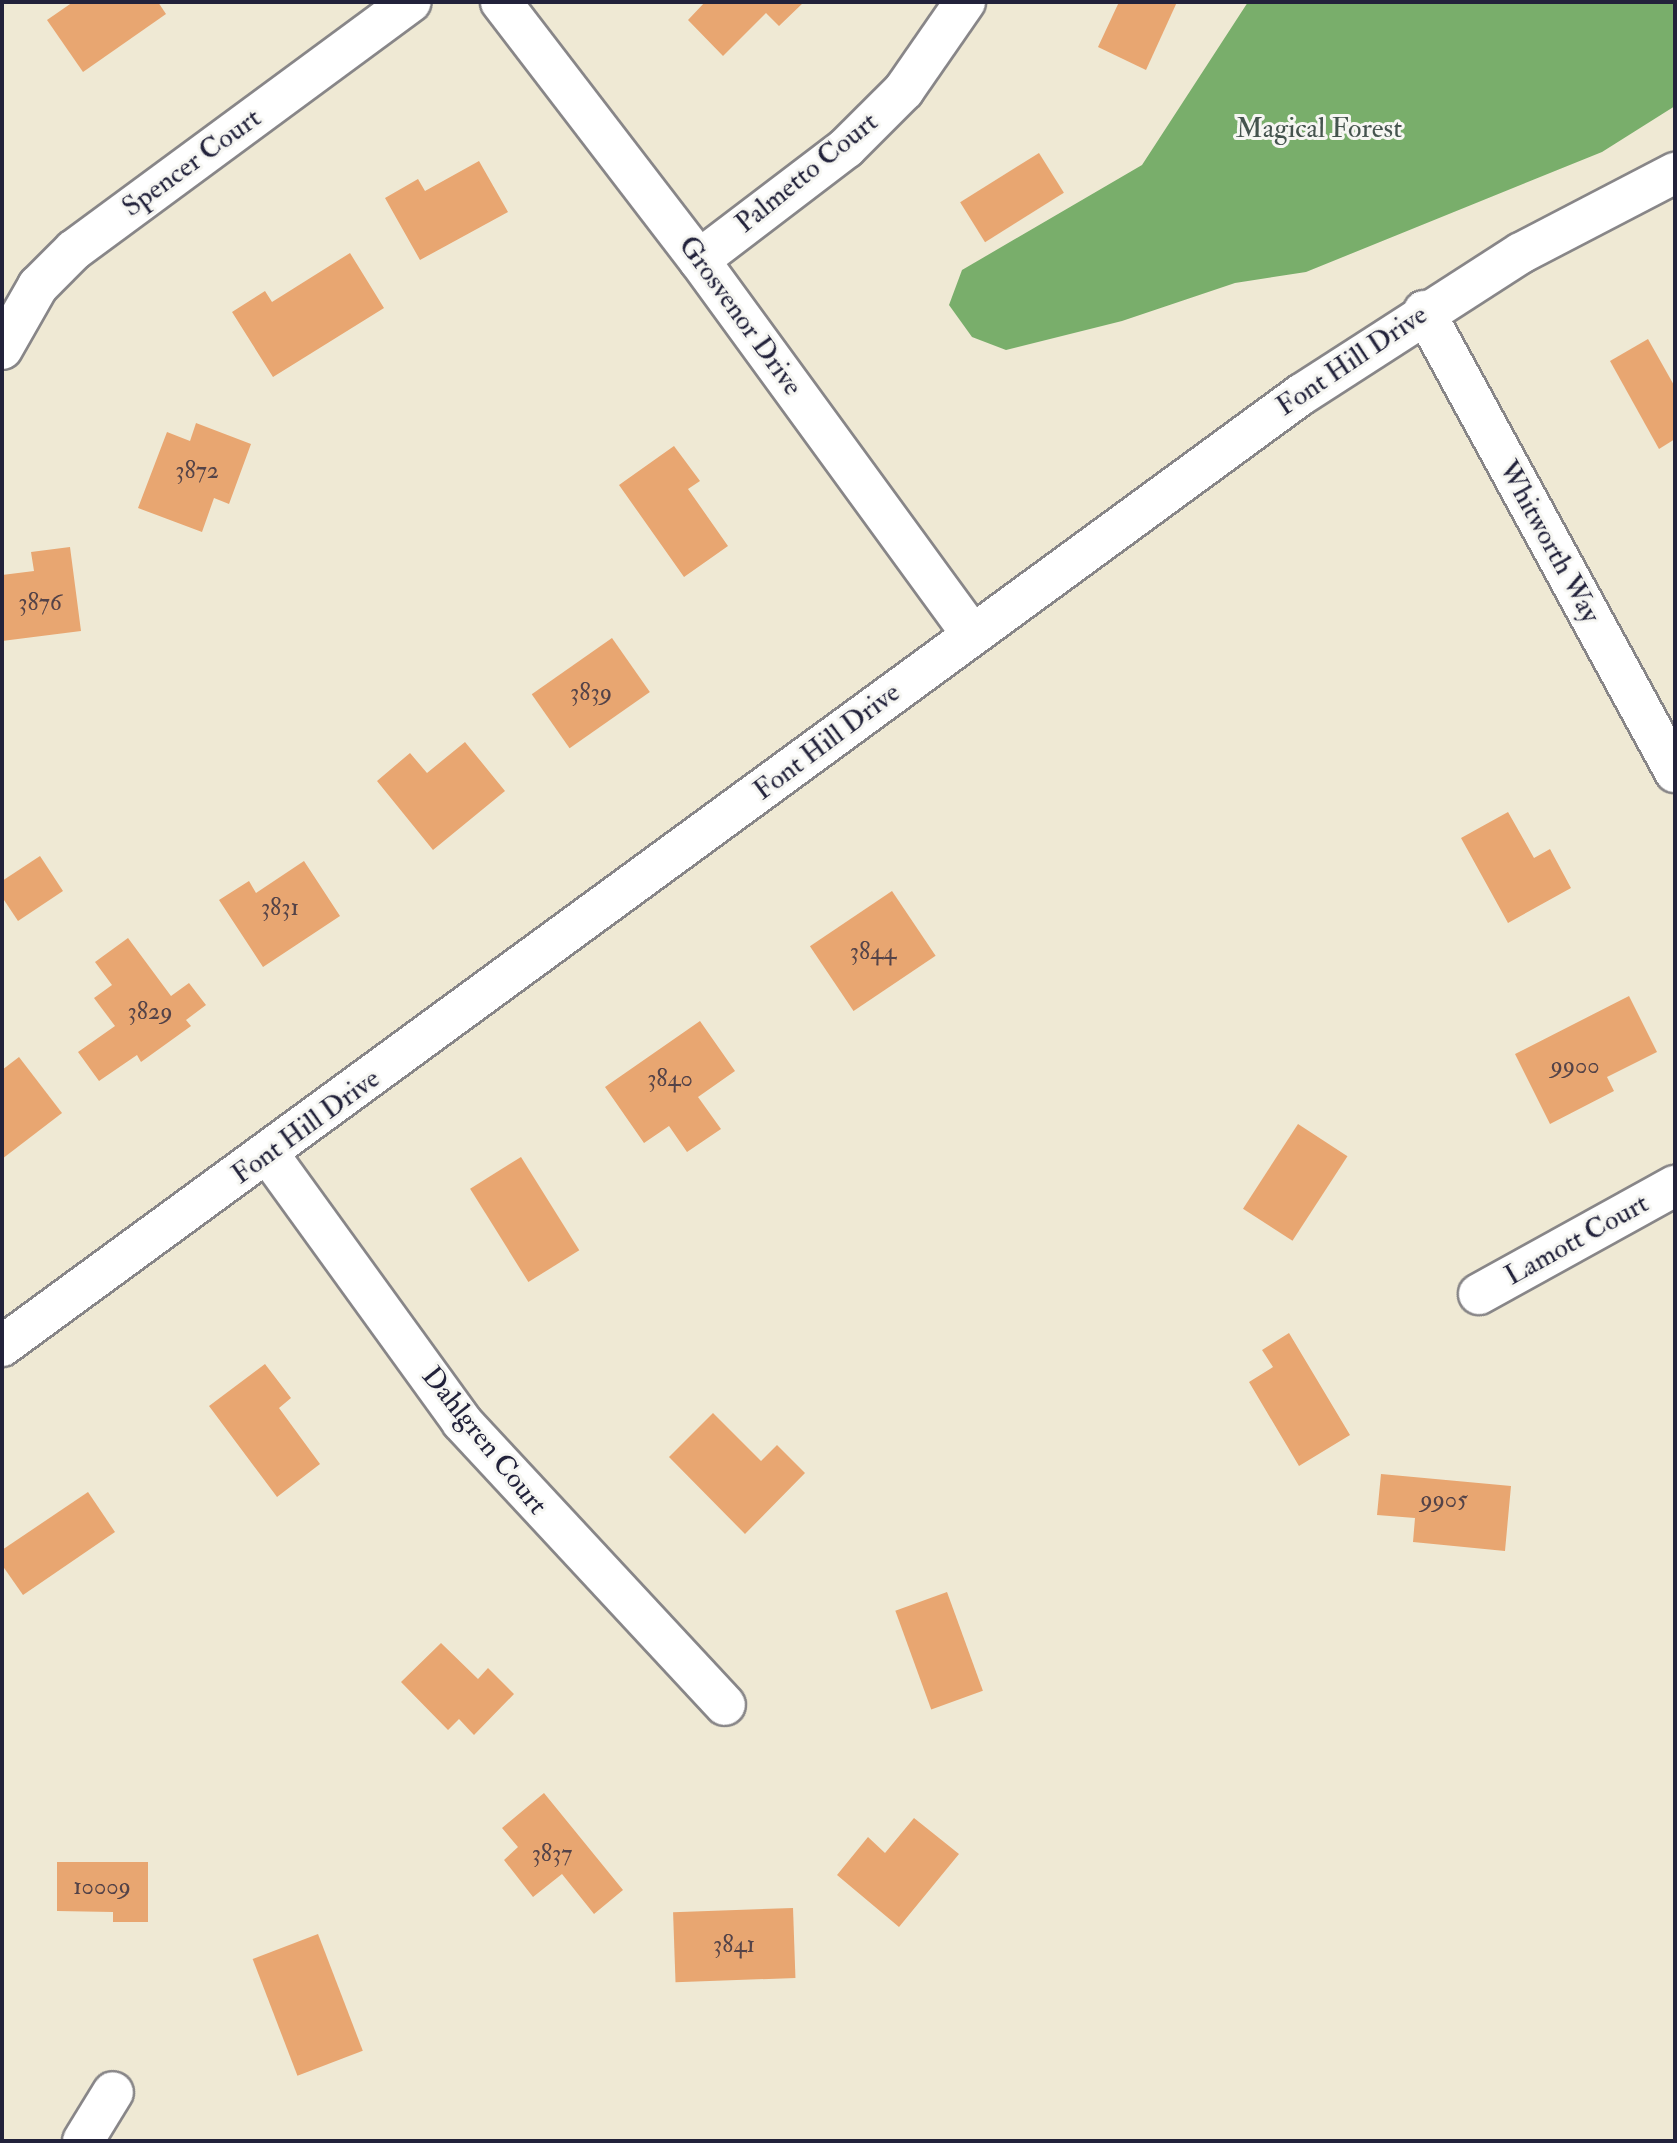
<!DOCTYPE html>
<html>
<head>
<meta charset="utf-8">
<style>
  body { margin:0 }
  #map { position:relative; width:1677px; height:2143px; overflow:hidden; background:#efe9d4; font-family:"IM FELL Double Pica",serif }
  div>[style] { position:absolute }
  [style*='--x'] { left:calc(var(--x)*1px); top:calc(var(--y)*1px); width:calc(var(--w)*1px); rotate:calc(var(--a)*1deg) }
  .forest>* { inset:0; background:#79ae6b }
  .building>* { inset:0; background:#e8a671; transform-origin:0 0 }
  .roads { filter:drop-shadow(2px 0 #888688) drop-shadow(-2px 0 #888688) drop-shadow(0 2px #888688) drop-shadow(0 -2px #888688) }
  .minor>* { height:40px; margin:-20px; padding:0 20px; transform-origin:20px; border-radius:20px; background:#fff }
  span { translate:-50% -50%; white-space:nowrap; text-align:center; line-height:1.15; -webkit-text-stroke:6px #f6f6f2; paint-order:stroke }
  .number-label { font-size:24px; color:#544348 }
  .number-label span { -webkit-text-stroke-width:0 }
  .park-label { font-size:28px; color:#45544e }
  .street-label { font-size:28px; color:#22223b }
  .frame { position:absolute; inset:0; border:4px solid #22223b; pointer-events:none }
</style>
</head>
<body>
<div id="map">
  <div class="forest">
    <div style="clip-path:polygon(1248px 2px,1675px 2px,1675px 106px,1602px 152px,1306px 272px,1235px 283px,1122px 321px,1006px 350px,972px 337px,949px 305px,962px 270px,1142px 165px)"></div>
  </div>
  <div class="building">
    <div style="clip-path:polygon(73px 2px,158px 2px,166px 14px,83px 72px,47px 20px)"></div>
    <div style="clip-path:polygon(705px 2px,804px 2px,779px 26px,766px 13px,723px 56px,688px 20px)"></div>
    <div style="clip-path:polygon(1119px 2px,1177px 2px,1146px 70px,1098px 47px)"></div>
    <div style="left:1039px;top:153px;width:47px;height:93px;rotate:58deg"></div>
    <div style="clip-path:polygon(479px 161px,508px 212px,420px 260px,385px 198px,418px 179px,425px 191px)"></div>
    <div style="clip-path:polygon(350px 253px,384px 308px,273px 377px,232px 312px,265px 291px,272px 302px)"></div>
    <div style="clip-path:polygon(1648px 339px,1675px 387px,1675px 439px,1659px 449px,1610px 361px)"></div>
    <div style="clip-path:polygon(196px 423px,251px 444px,229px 504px,214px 498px,202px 532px,138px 508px,167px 432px,190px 441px)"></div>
    <div style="clip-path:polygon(674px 446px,700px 481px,688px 489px,728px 546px,684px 577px,619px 485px)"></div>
    <div style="clip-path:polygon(70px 547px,81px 631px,2px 641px,2px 575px,34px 571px,31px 552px)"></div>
    <div style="left:612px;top:638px;width:66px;height:98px;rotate:55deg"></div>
    <div style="clip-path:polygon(465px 742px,505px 791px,433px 850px,377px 781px,410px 753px,427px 773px)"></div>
    <div style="clip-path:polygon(1508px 812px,1534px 858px,1550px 849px,1571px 888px,1508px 923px,1461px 838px)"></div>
    <div style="clip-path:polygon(40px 856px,63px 891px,18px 921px,2px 897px,2px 881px)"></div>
    <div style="clip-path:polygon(304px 861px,340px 916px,263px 967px,219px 900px,249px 881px,256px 893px)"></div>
    <div style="left:892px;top:891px;width:78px;height:99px;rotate:56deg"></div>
    <div style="clip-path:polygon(128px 938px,171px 996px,189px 983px,206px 1005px,186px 1020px,191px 1026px,141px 1062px,137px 1055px,99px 1081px,78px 1052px,115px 1026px,94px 998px,112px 985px,95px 962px)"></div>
    <div style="clip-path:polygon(1629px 996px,1657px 1052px,1607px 1077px,1614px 1091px,1550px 1124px,1515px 1054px)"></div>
    <div style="clip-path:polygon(700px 1021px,735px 1071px,698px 1097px,721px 1129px,687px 1152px,669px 1126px,644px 1143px,605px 1087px)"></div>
    <div style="clip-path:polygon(19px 1057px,62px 1113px,2px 1159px,2px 1070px)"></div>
    <div style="left:1298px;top:1124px;width:59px;height:101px;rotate:33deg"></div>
    <div style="left:521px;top:1157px;width:110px;height:60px;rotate:58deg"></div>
    <div style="clip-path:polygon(1289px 1333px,1350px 1435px,1299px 1466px,1249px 1382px,1273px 1367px,1262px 1350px)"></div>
    <div style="clip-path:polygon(265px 1364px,291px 1398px,279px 1408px,320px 1464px,277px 1497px,209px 1406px)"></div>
    <div style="clip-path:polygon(713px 1413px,761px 1461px,777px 1445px,805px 1473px,745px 1534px,669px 1457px)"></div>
    <div style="clip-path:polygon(1381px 1474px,1511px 1486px,1505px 1551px,1413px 1542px,1415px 1518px,1377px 1515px)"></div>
    <div style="clip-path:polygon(88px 1492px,115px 1532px,23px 1595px,2px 1565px,2px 1550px)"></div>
    <div style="left:947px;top:1592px;width:105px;height:55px;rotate:70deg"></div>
    <div style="clip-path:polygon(441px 1643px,478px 1679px,488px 1668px,514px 1694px,474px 1735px,459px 1719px,448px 1730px,401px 1682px)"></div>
    <div style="clip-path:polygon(544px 1793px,623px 1890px,594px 1914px,562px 1874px,533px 1897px,504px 1860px,518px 1847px,502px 1828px)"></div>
    <div style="clip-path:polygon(914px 1818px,959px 1854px,899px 1927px,837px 1875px,868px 1837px,885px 1853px)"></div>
    <div style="clip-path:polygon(57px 1862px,148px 1862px,148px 1922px,113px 1922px,113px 1912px,57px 1911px)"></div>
    <div style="left:793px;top:1908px;width:70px;height:120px;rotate:88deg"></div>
    <div style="left:318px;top:1934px;width:125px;height:70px;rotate:69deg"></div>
  </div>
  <div class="roads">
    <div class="minor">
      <div style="--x:501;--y:2;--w:325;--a:52.5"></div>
      <div style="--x:699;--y:260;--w:464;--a:53.9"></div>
      <div style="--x:699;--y:260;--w:185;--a:-37.3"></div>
      <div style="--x:846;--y:148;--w:82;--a:-45"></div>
      <div style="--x:904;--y:90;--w:107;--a:-55.3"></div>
      <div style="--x:1424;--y:311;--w:525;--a:61.43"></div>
      <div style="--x:2;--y:349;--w:73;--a:-60.3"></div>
      <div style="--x:38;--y:286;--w:51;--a:-45"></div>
      <div style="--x:74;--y:250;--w:418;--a:-36.4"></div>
      <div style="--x:269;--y:1155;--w:329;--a:54.1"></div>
      <div style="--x:462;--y:1422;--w:386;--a:47.1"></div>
      <div style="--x:1479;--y:1294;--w:224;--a:-28.9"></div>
      <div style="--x:2;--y:1346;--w:1611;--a:-36.22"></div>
      <div style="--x:1302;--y:394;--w:260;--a:-32.8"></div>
      <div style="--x:1521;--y:253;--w:174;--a:-27.5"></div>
      <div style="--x:83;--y:2141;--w:57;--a:-58.5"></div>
    </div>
  </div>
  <div class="number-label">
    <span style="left:197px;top:471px">3872</span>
    <span style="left:40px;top:603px">3876</span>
    <span style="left:591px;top:693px">3839</span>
    <span style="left:280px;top:908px">3831</span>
    <span style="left:873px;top:952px">3844</span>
    <span style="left:150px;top:1012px">3829</span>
    <span style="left:1575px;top:1066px">9900</span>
    <span style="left:670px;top:1079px">3840</span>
    <span style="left:1444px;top:1500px">9905</span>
    <span style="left:552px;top:1854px">3837</span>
    <span style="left:102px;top:1887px">10009</span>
    <span style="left:734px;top:1945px">3841</span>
  </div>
  <div class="park-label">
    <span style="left:1319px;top:129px">Magical Forest</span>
  </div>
  <div class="street-label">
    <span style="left:192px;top:163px;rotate:-36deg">Spencer Court</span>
    <span style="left:807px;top:173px;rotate:-39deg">Palmetto Court</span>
    <span style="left:740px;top:316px;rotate:54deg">Grosvenor Drive</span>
    <span style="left:1352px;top:361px;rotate:-34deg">Font Hill Drive</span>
    <span style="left:1549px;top:542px;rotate:61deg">Whitworth Way</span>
    <span style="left:827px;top:742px;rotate:-37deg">Font Hill Drive</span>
    <span style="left:306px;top:1127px;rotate:-36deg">Font Hill Drive</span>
    <span style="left:1577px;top:1240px;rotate:-29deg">Lamott Court</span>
    <span style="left:484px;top:1441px;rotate:51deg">Dahlgren Court</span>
  </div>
  <div class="frame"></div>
</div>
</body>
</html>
